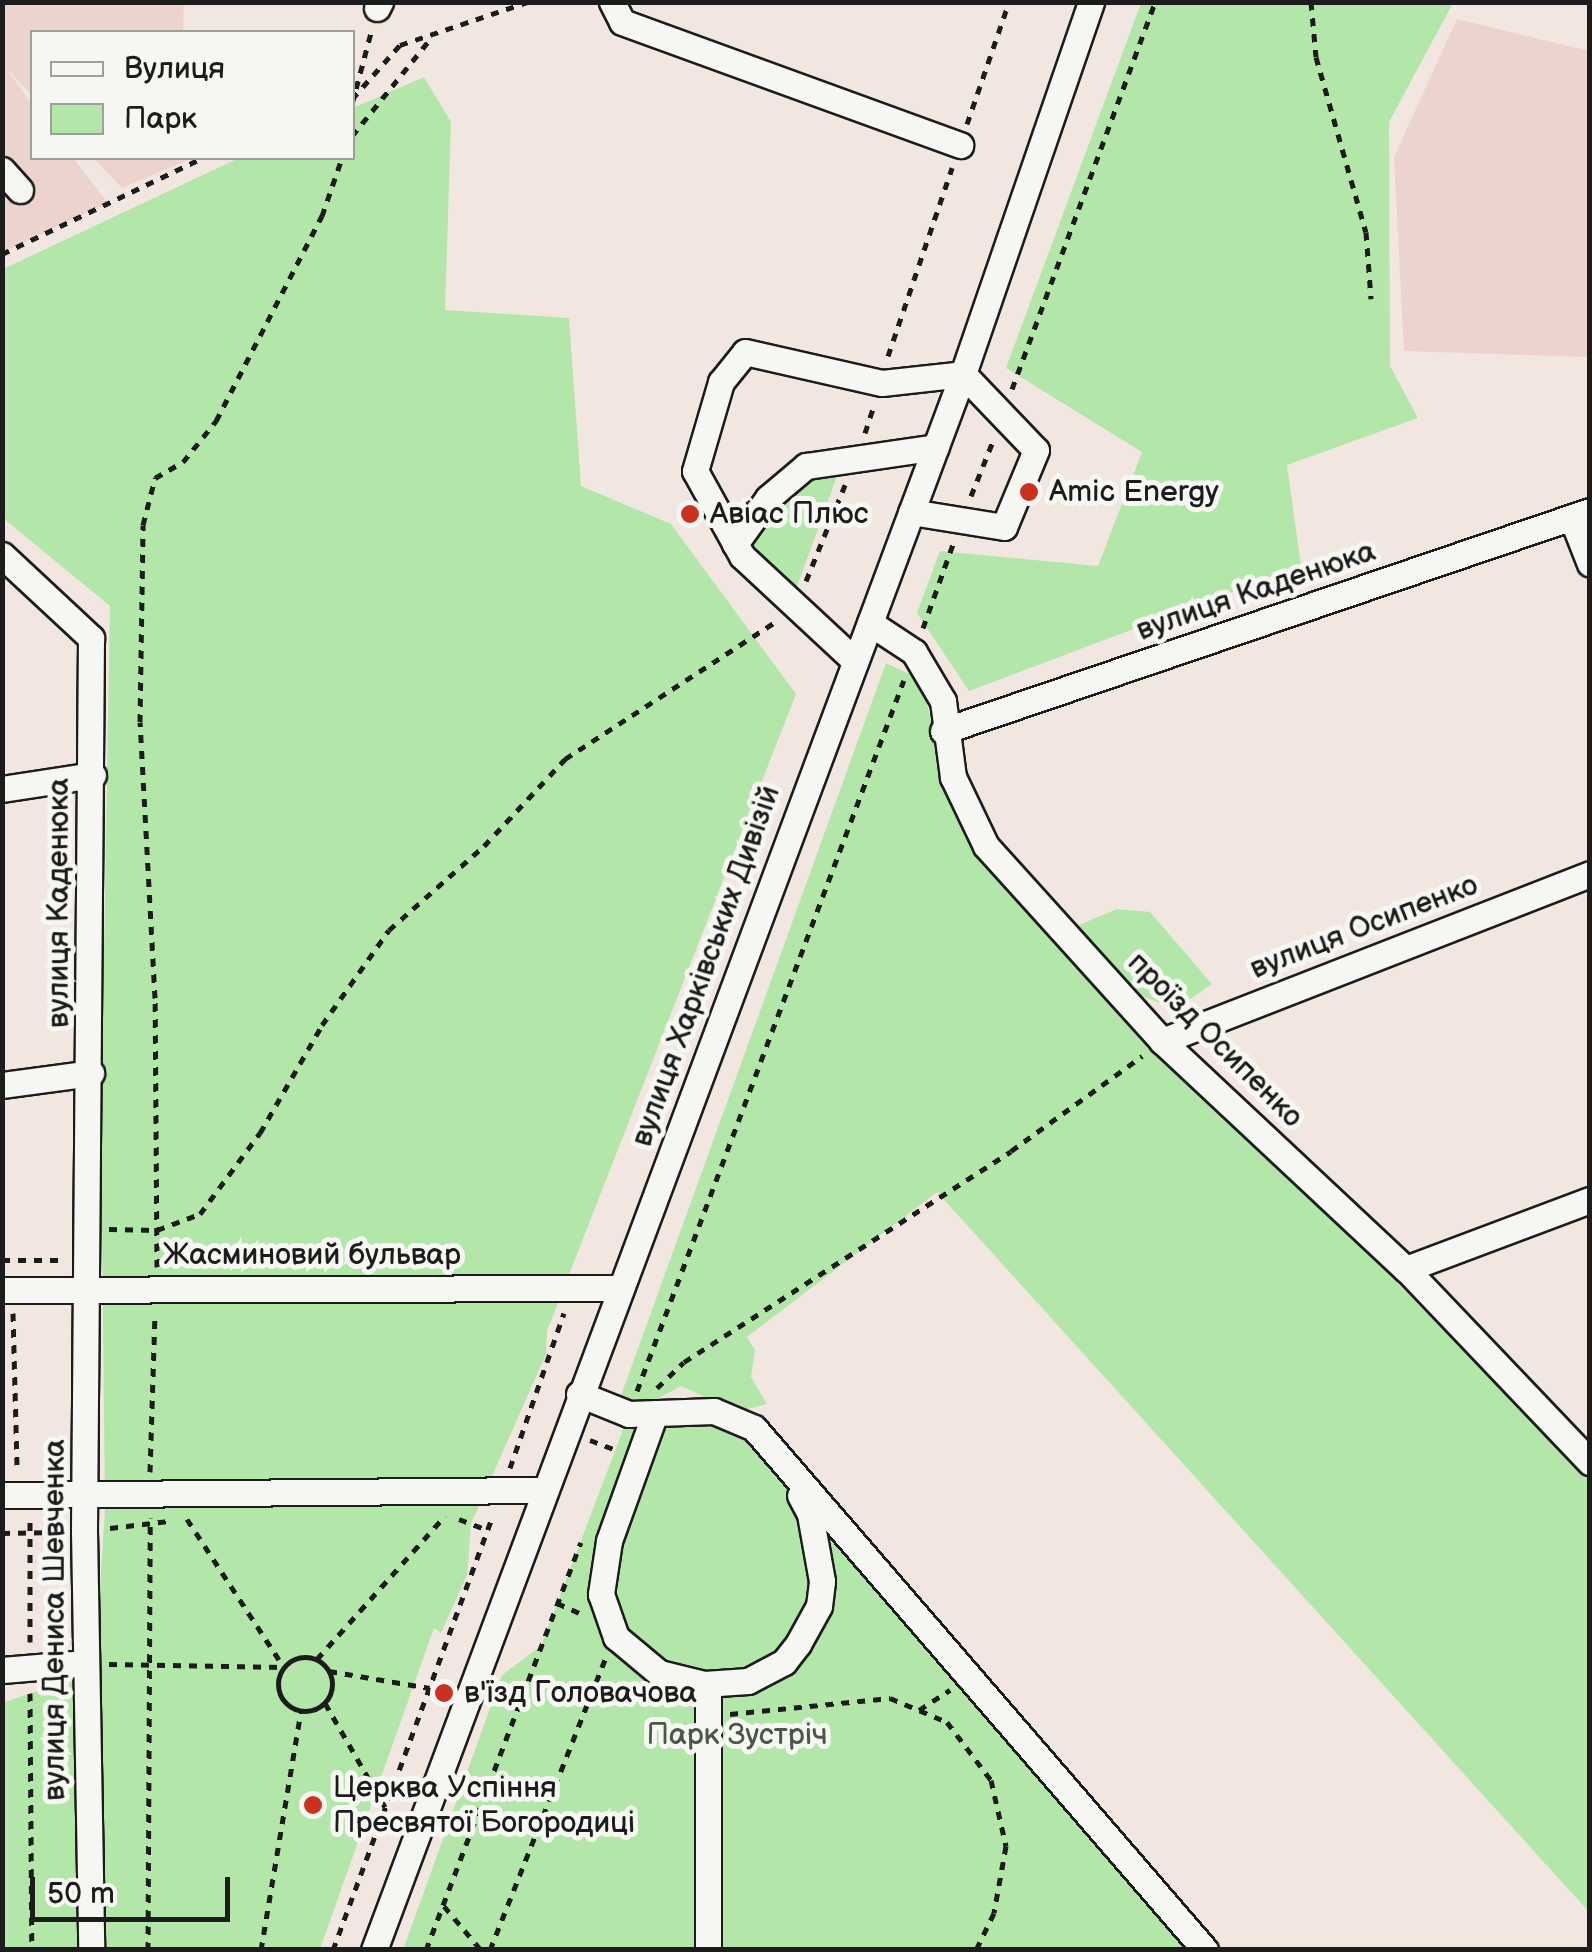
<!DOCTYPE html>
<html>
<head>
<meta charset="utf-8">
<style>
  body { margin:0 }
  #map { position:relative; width:1592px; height:1952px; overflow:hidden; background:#f2e6e1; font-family:"Balsamiq Sans",sans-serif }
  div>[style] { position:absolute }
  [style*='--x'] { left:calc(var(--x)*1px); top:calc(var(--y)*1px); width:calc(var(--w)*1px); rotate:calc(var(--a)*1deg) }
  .built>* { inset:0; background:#edd3cd }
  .green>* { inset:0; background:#b3e7a9 }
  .path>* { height:5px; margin-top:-2.5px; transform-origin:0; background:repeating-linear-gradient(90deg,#1c1c1c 0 8px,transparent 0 16px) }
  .path>.ring { margin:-2.5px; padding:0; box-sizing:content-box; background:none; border:5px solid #1c1c1c; border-radius:50% }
  .roads { filter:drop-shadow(2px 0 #1c1c1c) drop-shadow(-2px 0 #1c1c1c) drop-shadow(0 2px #1c1c1c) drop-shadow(0 -2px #1c1c1c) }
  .minor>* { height:25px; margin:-12.5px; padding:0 12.5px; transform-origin:12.5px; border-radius:12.5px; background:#f6f6f2 }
  .dots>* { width:28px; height:28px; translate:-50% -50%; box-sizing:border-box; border:5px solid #f6f6f2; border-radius:50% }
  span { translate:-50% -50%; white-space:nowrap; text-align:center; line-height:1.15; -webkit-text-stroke:10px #f6f6f2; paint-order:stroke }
  .poi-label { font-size:30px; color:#1c1c1c }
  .left { translate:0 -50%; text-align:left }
  .street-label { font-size:30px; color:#1c1c1c }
  .park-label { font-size:30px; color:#495946 }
  .frame { position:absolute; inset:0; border:5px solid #1c1c1c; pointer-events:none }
  .legend { position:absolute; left:30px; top:30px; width:325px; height:130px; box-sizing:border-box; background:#f6f6f2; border:2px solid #9f9f9c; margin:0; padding:12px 18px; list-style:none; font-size:30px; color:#1c1c1c }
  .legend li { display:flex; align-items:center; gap:20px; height:50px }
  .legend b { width:50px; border:2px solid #9f9f9c }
  .scale { position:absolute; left:30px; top:1877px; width:200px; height:45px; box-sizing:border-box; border:5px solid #1c1c1c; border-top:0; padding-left:12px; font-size:30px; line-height:35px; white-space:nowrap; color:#1c1c1c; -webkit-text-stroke:8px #f6f6f2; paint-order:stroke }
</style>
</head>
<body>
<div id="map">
  <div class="built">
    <div style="clip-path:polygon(3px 3px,184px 3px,183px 32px,32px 32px,32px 95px,5px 67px,32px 104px,32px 158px,73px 158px,108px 203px,3px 252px)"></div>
    <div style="clip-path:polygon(1457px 19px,1589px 51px,1589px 357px,1404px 351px,1394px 157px)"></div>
    <div style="clip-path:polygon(93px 158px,192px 158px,122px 188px)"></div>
  </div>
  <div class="green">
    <div style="clip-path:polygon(1141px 3px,1453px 3px,1389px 122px,1390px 366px,1418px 418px,1287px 465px,1301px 566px,969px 691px,917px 613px,940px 551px,1098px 566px,1142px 452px,1006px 368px)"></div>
    <div style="clip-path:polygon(424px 77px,451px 122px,445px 310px,569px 318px,581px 486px,671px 524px,796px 694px,547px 1331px,546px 1354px,471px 1524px,467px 1575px,441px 1633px,434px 1628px,320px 1949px,3px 1949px,2px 1703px,93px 1672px,96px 1654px,105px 1510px,101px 1128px,110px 606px,3px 518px,3px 269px,239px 158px,352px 158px,353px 108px)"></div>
    <div style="clip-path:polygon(840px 468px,794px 595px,753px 551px,753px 538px,804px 479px)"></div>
    <div style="clip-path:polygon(886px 663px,922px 680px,940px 763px,1060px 933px,1117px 909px,1150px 912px,1212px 984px,1176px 1009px,1136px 994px,1193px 1074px,1589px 1479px,1589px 1912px,937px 1192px,747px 1337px,755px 1350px,751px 1377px,767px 1404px,737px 1412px,681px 1386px,644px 1406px,619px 1401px)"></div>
    <div style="clip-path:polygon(629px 1414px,754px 1428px,1205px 1950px,403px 1950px,502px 1675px,541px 1646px)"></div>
  </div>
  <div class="path">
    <div style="--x:1311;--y:2;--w:55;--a:84.8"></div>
    <div style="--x:1316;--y:57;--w:182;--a:74.1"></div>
    <div style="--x:1366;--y:232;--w:67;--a:85.7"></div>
    <div style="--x:352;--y:99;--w:72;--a:-48.4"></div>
    <div style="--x:400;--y:45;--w:135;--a:-18.6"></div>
    <div style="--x:352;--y:104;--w:78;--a:-75.1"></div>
    <div style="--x:967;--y:124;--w:129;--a:-71"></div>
    <div style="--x:352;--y:136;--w:127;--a:-51.1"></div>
    <div style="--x:2;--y:254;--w:222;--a:-25.6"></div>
    <div style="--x:888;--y:356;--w:199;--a:-71.2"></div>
    <div style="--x:1012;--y:389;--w:413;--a:-69.7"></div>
    <div style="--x:865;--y:433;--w:29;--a:-72"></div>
    <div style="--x:971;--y:496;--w:59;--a:-68.2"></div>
    <div style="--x:806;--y:581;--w:104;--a:-67.9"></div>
    <div style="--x:923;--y:628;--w:89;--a:-70.3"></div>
    <div style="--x:109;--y:1229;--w:48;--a:1.2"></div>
    <div style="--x:157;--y:1230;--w:46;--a:-20.4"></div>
    <div style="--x:200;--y:1214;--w:101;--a:-53.5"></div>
    <div style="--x:260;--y:1133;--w:125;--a:-60.1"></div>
    <div style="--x:322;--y:1025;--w:116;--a:-54.8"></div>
    <div style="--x:389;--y:930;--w:127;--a:-41.5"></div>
    <div style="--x:484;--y:846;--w:119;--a:-47"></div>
    <div style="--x:565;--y:759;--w:253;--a:-33.1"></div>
    <div style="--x:2;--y:1260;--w:60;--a:0"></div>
    <div style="--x:157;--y:1267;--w:269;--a:-90.4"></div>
    <div style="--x:155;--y:998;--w:276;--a:-93.1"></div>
    <div style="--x:140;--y:722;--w:197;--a:-89.1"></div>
    <div style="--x:143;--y:525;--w:49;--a:-75.7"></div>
    <div style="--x:155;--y:478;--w:32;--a:-30"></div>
    <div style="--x:183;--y:462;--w:53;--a:-51.2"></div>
    <div style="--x:216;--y:421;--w:231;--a:-62.7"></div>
    <div style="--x:322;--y:216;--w:61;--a:-71"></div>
    <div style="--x:13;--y:1313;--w:158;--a:88.5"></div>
    <div style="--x:657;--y:1388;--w:37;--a:-44"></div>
    <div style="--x:684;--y:1362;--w:389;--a:-32.8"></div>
    <div style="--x:1011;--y:1151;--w:162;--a:-35.9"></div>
    <div style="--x:637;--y:1391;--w:759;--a:-69.42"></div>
    <div style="--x:590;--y:1440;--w:28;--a:21"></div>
    <div style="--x:510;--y:1468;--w:164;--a:-70.8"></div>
    <div style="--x:150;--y:1472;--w:159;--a:-88.2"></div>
    <div style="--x:187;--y:1519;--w:177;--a:56.8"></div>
    <div style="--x:459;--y:1519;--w:31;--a:21"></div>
    <div style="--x:110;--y:1528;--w:59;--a:-6.8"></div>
    <div style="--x:2;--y:1533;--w:57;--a:-1"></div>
    <div style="--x:557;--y:1603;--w:27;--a:24"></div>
    <div style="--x:30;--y:1642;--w:124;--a:-90"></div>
    <div class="ring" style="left:278px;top:1657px;width:49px;height:49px"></div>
    <div style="--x:317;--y:1659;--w:192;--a:-48.2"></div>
    <div style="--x:109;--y:1664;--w:175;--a:1"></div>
    <div style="--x:329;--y:1671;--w:102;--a:9.6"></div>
    <div style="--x:30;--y:1693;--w:257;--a:89.6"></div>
    <div style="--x:325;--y:1703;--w:120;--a:60"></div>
    <div style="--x:919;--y:1710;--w:37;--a:-33"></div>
    <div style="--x:730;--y:1714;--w:161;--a:-5.7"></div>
    <div style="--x:890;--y:1698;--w:62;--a:22.8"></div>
    <div style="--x:947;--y:1722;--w:73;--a:52.8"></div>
    <div style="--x:991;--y:1780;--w:68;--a:77.2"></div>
    <div style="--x:1006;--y:1846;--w:68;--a:100.2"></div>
    <div style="--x:994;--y:1913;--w:41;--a:115.9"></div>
    <div style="--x:444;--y:1906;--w:57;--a:49.9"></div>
    <div style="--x:148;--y:1950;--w:432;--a:-89.7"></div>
    <div style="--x:261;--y:1950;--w:243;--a:-80.5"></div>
    <div style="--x:333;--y:1950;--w:463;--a:-69.8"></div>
    <div style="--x:426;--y:1950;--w:436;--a:-69.2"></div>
    <div style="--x:490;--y:1950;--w:313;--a:-68.4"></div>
  </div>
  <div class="roads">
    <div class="minor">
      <div style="--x:612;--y:2;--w:22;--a:63"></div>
      <div style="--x:622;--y:22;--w:360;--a:20"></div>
      <div style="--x:377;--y:8;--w:7;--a:-63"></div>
      <div style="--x:2;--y:170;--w:27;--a:48"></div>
      <div style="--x:1572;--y:518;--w:49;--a:68.6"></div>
      <div style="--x:735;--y:544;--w:57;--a:-54.3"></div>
      <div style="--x:768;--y:498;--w:50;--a:-40.1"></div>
      <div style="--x:806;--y:466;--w:131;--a:-8.3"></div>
      <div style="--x:2;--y:555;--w:122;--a:43"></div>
      <div style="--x:91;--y:638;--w:893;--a:90.45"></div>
      <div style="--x:84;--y:1531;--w:419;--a:89"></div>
      <div style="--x:870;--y:623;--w:53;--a:33.4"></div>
      <div style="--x:914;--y:652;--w:57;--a:59.4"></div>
      <div style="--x:943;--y:701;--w:77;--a:82.5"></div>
      <div style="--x:953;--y:777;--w:76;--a:64.4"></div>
      <div style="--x:986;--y:846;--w:263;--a:47.9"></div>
      <div style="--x:1162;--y:1041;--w:334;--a:43.1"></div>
      <div style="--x:1406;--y:1269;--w:267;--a:46.4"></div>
      <div style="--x:855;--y:661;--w:154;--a:-137.1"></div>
      <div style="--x:742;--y:556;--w:97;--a:-118.9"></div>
      <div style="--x:695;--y:471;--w:93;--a:-73.7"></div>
      <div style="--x:721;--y:382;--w:38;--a:-51"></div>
      <div style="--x:745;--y:352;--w:140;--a:12.8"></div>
      <div style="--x:882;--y:383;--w:81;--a:-6.3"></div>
      <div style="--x:963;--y:374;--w:105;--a:46.2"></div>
      <div style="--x:1036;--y:450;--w:83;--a:112.6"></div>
      <div style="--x:1004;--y:527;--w:94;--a:-170.8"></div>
      <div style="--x:943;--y:731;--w:683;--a:-18.78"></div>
      <div style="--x:2;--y:789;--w:92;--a:-8.7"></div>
      <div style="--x:1162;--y:1041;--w:459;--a:-21.3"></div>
      <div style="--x:2;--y:1085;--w:90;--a:-7.7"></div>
      <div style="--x:1406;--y:1269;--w:197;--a:-20.6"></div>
      <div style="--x:2;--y:1290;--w:619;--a:-0.19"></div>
      <div style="--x:579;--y:1394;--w:54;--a:21.8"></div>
      <div style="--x:629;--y:1414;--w:85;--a:-2"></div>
      <div style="--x:714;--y:1411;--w:43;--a:23"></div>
      <div style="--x:754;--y:1428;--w:690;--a:49.17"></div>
      <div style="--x:655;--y:1413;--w:136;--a:109.8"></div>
      <div style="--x:609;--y:1541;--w:54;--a:98.6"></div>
      <div style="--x:601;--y:1594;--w:46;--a:70.8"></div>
      <div style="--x:616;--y:1637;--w:56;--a:39.9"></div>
      <div style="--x:659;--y:1673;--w:46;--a:13.7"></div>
      <div style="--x:704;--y:1684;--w:44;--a:-3.9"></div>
      <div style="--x:748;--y:1681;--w:41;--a:-27.8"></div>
      <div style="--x:784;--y:1662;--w:23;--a:-52"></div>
      <div style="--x:798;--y:1644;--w:43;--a:-61.1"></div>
      <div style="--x:819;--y:1606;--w:25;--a:-83"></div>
      <div style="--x:822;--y:1581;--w:68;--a:-100.2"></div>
      <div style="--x:810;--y:1514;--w:21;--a:-118"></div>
      <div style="--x:2;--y:1495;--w:540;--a:-0.53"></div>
      <div style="--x:2;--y:1670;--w:84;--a:-4.8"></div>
      <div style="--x:374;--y:1950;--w:1682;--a:-69.51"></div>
      <div style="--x:963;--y:374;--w:393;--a:-71"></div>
      <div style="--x:708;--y:1950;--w:266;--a:-90"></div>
    </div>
  </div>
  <div class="dots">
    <div style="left:1029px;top:492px;background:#c8321e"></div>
    <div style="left:690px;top:514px;background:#c8321e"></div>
    <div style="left:444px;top:1693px;background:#c8321e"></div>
    <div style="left:313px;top:1805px;background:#c8321e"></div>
  </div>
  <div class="poi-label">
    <span class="left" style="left:1049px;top:492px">Amic Energy</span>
    <span class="left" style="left:710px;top:514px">Авіас Плюс</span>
    <span class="left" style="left:464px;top:1693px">в'їзд Головачова</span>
    <span class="left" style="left:333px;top:1805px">Церква Успіння<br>Пресвятої Богородиці</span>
  </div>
  <div class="street-label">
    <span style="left:1256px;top:591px;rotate:-19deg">вулиця Каденюка</span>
    <span style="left:59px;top:903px;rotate:-90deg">вулиця Каденюка</span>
    <span style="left:1364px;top:927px;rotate:-21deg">вулиця Осипенко</span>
    <span style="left:706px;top:966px;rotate:-70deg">вулиця Харківських Дивізій</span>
    <span style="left:1215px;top:1040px;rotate:45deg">проїзд Осипенко</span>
    <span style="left:312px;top:1255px">Жасминовий бульвар</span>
    <span style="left:55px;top:1620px;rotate:-90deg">вулиця Дениса Шевченка</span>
  </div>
  <div class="park-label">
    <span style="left:737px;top:1735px">Парк Зустріч</span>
  </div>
  <div class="frame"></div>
  <ul class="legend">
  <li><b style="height:12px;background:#f6f6f2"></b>Вулиця</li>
  <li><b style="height:28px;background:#b3e7a9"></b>Парк</li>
  </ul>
  <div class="scale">50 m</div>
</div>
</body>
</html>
